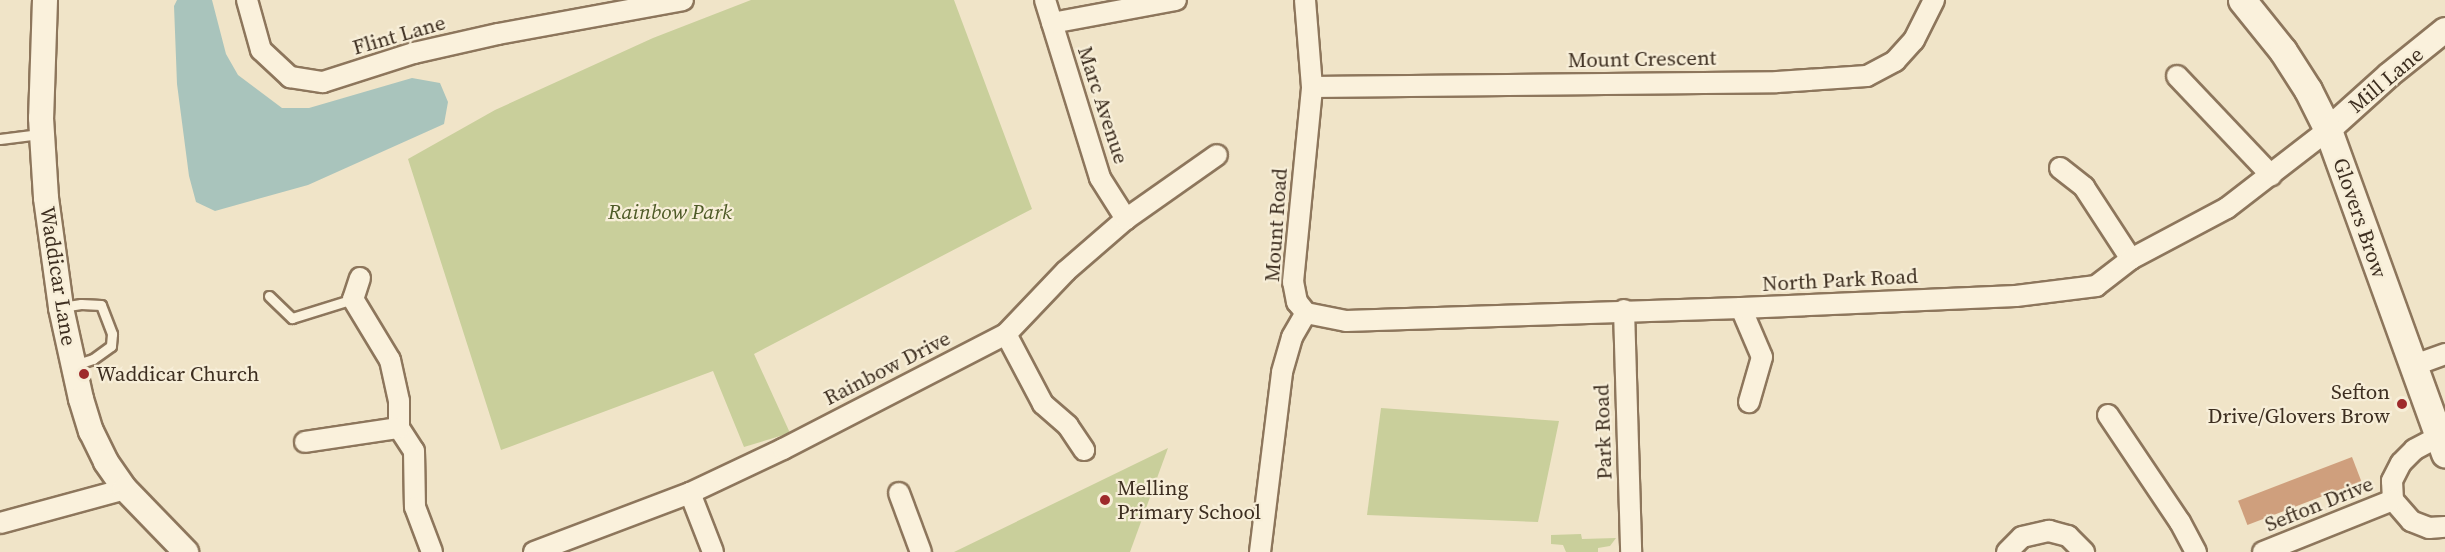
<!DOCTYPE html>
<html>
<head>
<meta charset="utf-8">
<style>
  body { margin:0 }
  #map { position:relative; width:2445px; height:552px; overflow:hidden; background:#f0e4c8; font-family:"Source Serif 4",serif }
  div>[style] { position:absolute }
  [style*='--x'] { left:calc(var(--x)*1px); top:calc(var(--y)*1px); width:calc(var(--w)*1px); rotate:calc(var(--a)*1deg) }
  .green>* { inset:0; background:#c9cf9b }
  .water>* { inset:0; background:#a9c4bc }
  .building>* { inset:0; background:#cf9f7d; transform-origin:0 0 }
  .roads { filter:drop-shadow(2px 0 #8d765c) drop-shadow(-2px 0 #8d765c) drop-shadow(0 2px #8d765c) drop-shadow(0 -2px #8d765c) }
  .service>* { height:9px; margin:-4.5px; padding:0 4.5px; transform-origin:4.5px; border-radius:4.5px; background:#faf1dc }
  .minor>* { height:20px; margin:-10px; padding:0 10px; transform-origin:10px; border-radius:10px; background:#faf1dc }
  .tertiary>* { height:24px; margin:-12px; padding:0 12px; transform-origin:12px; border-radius:12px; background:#faf1dc }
  .secondary>* { height:27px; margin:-13.5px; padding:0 13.5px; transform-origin:13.5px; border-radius:13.5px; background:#faf1dc }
  .dots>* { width:16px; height:16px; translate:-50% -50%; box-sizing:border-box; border:3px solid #f7eed8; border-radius:50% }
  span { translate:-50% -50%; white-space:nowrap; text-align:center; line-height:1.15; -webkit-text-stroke:4.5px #f7eed8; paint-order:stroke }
  .street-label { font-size:21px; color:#3d2e20 }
  .park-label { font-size:21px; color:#4d5a26; font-style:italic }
  .poi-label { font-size:21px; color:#3d2e20 }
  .left { translate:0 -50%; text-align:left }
  .right { translate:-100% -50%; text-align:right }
</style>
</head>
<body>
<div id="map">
  <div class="green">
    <div style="clip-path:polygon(751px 0,954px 0,1032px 209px,754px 354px,790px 433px,744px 447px,713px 371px,501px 450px,408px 159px,495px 110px,653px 38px)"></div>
    <div style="clip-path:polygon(1381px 408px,1559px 421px,1538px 522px,1367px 515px)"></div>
    <div style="clip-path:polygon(1168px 448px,1130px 552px,954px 552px)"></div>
    <div style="clip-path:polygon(1581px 534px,1582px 539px,1616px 538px,1610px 546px,1598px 548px,1598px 552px,1566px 552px,1563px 545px,1551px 544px,1551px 535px)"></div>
  </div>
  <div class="water">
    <div style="clip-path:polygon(177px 0,212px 0,226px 54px,238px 75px,282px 108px,309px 108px,412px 78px,440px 83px,448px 102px,444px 124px,308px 185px,215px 211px,196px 202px,189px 176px,177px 84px,174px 6px)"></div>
  </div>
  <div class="building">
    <div style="left:2352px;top:457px;width:26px;height:122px;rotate:69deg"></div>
  </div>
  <div class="roads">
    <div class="service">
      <div style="--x:0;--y:139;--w:40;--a:-7.1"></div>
      <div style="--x:269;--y:296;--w:32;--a:44"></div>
      <div style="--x:292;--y:318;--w:64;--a:-17.3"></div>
      <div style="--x:62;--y:307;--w:19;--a:-9"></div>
      <div style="--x:81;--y:304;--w:20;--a:3"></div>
      <div style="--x:101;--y:305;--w:31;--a:69"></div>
      <div style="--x:112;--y:334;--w:12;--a:95"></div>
      <div style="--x:111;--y:346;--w:22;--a:144"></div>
      <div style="--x:93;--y:359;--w:19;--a:162"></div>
    </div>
    <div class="minor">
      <div style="--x:247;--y:0;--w:52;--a:74.4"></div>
      <div style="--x:261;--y:50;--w:40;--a:43"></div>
      <div style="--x:290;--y:77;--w:33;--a:9"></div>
      <div style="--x:323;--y:82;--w:96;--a:-17.7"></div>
      <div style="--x:414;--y:53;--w:86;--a:-12.7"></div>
      <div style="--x:498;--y:34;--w:188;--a:-10.4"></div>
      <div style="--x:1045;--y:0;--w:186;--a:72.8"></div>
      <div style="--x:1100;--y:178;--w:49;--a:57.6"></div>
      <div style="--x:1052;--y:23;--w:126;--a:-10.5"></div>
      <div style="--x:2177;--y:76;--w:137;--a:46.5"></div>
      <div style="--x:1312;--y:87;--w:465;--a:-0.6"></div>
      <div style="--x:1777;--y:82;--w:90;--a:-3.8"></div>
      <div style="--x:1867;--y:76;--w:32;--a:-28"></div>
      <div style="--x:1895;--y:61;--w:28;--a:-48"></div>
      <div style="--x:1914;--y:40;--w:45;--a:-63.4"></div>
      <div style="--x:2060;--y:168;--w:31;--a:38"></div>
      <div style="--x:2084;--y:187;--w:86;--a:56.9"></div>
      <div style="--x:360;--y:278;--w:22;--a:108"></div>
      <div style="--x:353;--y:299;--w:71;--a:58.8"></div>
      <div style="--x:390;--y:360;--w:42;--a:77.6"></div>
      <div style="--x:399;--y:401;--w:27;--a:90"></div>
      <div style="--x:399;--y:428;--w:27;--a:57"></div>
      <div style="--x:414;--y:451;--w:56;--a:89"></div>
      <div style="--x:415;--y:507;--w:48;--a:69.3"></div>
      <div style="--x:1741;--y:308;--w:53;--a:66.8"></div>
      <div style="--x:1762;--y:357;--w:47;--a:106.1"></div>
      <div style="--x:1624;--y:310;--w:242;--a:88.3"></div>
      <div style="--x:1306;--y:313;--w:41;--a:11.3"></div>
      <div style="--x:1346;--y:321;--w:395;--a:-1.9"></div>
      <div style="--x:1741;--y:308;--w:275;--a:-2.5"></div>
      <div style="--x:2016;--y:296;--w:81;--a:-7.1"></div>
      <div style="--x:2096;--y:286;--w:44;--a:-37.6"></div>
      <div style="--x:2131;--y:259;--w:109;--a:-28"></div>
      <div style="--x:2227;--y:208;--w:128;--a:-37.7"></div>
      <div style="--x:1006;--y:334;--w:79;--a:62.1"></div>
      <div style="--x:1043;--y:404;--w:33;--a:41"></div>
      <div style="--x:1068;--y:426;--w:29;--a:56"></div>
      <div style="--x:2412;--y:366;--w:35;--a:-20"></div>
      <div style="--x:2108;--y:415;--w:129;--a:56.1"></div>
      <div style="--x:2180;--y:522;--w:34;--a:62"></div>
      <div style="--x:2438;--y:437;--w:27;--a:152"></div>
      <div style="--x:2414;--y:450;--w:18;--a:135"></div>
      <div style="--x:2401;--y:463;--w:20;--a:117"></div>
      <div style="--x:2392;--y:481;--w:19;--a:87"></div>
      <div style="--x:2393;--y:500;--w:28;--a:49"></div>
      <div style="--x:2411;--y:521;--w:19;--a:21"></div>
      <div style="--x:2429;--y:528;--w:16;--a:-4"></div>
      <div style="--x:305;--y:442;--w:95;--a:-8.5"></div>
      <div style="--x:690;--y:493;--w:63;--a:68.7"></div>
      <div style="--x:899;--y:493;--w:63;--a:69.6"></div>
      <div style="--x:0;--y:523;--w:130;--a:-15.2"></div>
      <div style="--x:534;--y:552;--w:167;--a:-20.7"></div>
      <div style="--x:690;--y:493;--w:103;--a:-25.3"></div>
      <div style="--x:783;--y:449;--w:251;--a:-27.3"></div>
      <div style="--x:1006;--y:334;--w:87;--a:-46.4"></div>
      <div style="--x:1066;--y:271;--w:79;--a:-40.9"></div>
      <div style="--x:1126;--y:219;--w:111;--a:-35.1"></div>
      <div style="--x:1260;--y:552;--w:181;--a:-83"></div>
      <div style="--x:1282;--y:372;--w:36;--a:-74"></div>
      <div style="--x:1292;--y:337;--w:28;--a:-60"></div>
      <div style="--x:1306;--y:313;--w:14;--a:-129"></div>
      <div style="--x:1297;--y:302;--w:20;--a:-101"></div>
      <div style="--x:1293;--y:282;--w:196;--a:-84.4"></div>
      <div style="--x:1312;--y:87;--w:87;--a:-94.6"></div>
      <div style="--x:2007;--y:552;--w:21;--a:-45"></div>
      <div style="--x:2022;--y:537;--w:28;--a:-13"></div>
      <div style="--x:2049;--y:531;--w:20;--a:15"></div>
      <div style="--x:2068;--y:536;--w:23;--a:45"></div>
      <div style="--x:2263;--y:552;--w:140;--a:-21.8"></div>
    </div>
    <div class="tertiary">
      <div style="--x:45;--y:0;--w:118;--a:91.9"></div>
      <div style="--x:41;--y:118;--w:80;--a:86.4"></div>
      <div style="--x:46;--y:198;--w:111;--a:82.2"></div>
      <div style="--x:61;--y:308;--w:93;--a:77.6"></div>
      <div style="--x:81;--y:399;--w:34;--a:73"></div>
      <div style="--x:91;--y:431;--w:34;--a:64"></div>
      <div style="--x:106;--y:462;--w:33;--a:55"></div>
      <div style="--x:125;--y:489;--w:88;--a:45.9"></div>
      <div style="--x:2328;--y:130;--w:82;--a:-42"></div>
      <div style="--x:2389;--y:75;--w:72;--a:-38.8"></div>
    </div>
    <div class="secondary">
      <div style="--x:2242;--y:0;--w:65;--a:51.2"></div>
      <div style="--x:2283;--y:51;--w:46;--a:57.3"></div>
      <div style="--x:2308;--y:90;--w:45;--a:63.4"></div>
      <div style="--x:2328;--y:130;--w:344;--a:70.1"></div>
    </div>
  </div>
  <div class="dots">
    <div style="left:84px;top:374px;background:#9e2a2b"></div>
    <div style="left:2402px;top:404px;background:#9e2a2b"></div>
    <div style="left:1105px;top:500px;background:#9e2a2b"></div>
  </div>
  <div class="street-label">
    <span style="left:399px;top:35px;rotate:-16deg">Flint Lane</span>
    <span style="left:1642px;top:59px;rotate:-1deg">Mount Crescent</span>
    <span style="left:2386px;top:80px;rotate:-40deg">Mill Lane</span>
    <span style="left:1103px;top:105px;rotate:72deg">Marc Avenue</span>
    <span style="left:2360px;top:218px;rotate:71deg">Glovers Brow</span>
    <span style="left:1276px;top:225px;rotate:-86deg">Mount Road</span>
    <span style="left:58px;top:276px;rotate:81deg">Waddicar Lane</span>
    <span style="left:1840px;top:280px;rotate:-3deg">North Park Road</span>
    <span style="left:887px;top:368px;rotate:-27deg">Rainbow Drive</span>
    <span style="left:1603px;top:432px;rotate:-92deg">Park Road</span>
    <span style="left:2319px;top:504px;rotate:-22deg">Sefton Drive</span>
  </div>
  <div class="park-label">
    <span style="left:670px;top:212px">Rainbow Park</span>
  </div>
  <div class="poi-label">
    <span class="left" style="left:96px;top:374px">Waddicar Church</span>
    <span class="right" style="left:2390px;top:404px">Sefton<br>Drive/Glovers Brow</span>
    <span class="left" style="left:1117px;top:500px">Melling<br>Primary School</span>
  </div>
</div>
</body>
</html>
